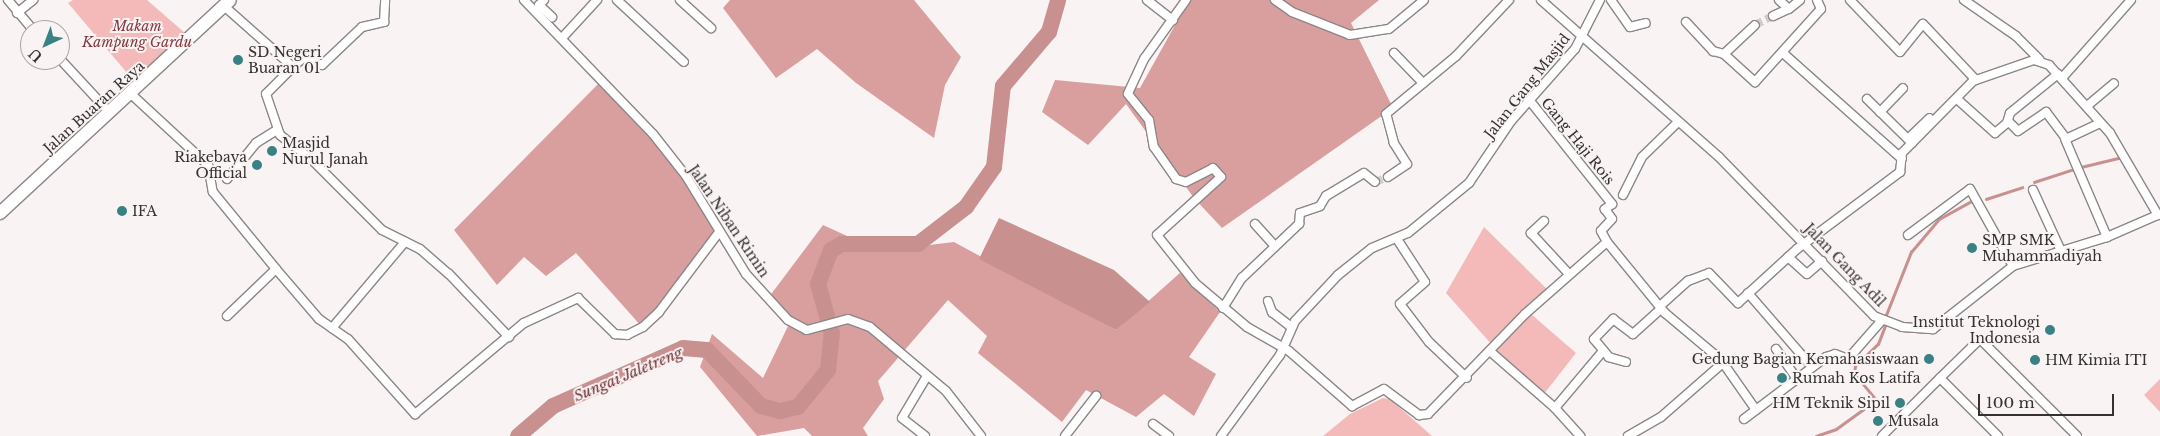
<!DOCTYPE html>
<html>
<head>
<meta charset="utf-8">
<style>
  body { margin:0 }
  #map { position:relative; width:2160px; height:436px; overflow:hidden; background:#f9f3f3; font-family:"Libre Baskerville",serif }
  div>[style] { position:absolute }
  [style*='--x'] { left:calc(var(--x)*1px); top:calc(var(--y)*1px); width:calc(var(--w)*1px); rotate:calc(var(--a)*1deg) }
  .green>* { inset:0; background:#f4baba }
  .forest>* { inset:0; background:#d89f9e }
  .water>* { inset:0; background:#c8908f }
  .stream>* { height:2.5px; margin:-1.25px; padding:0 1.25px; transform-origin:1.25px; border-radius:1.25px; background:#c8908f }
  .river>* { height:16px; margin:-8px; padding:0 8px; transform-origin:8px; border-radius:8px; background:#c8908f }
  .street-tunnel>* { height:8px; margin-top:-4px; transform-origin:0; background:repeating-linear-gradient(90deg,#d2cccc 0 8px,transparent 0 12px) }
  .roads { filter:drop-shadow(1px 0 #8c8787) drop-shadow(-1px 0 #8c8787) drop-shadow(0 1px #8c8787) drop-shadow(0 -1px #8c8787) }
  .street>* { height:8px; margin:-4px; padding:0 4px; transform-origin:4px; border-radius:4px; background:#fff }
  .primary>* { height:12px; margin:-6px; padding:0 6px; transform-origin:6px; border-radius:6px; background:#fff }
  .dots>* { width:14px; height:14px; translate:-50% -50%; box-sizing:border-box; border:2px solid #f9f3f3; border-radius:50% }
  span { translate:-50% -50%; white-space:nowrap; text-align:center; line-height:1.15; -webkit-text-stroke:4px #f9f3f3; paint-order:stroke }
  .park-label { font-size:14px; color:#823a3e; font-style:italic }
  .poi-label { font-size:14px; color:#343231 }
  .left { translate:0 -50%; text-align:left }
  .right { translate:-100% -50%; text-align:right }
  .street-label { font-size:14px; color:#343231 }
  .water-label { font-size:15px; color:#722d31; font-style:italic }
  .north { position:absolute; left:20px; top:20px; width:50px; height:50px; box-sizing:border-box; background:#f9f3f3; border:1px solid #aaa6a5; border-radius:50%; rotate:223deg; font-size:14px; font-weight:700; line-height:20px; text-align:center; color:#343231 }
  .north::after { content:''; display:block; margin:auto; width:18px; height:22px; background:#388184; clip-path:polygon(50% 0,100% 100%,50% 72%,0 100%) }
  .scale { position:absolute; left:1978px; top:394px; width:136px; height:22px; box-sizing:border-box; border:2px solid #343231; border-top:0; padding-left:6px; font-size:15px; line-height:18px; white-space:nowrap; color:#343231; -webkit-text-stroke:4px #f9f3f3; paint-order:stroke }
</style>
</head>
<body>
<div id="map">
  <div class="green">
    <div style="clip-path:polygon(73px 0,147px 0,185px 33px,133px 80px,68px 3px)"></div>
    <div style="clip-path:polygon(1484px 227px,1551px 293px,1531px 314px,1576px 353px,1540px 399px,1446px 293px)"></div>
    <div style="clip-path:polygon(2160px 379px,2160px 412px,2144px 395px)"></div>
    <div style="clip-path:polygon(1383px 398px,1390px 399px,1432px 436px,1323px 436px,1350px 414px)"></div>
  </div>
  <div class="forest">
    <div style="clip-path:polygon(730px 0,914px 0,961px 57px,945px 85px,934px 138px,856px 83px,817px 49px,776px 78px,723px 8px)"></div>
    <div style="clip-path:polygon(1189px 0,1379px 0,1351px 23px,1393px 108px,1222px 228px,1194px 198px,1126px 104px,1088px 145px,1042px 112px,1055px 80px,1140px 88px)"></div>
    <div style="clip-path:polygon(605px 77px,661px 143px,718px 232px,642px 327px,576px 253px,546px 276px,524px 257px,497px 285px,454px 230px)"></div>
    <div style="clip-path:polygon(823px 225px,880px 251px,954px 242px,1116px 330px,1181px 272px,1220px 312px,1189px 357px,1216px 374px,1194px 416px,1164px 394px,1136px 417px,1086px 390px,1062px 422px,978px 353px,987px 336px,948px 300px,878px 381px,884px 399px,863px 428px,868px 436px,812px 436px,804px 428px,757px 436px,700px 367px,712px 334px,763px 378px,789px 324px,769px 297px)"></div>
  </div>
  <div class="water">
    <div style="clip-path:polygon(999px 218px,1114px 270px,1150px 302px,1116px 330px,979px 259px)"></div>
  </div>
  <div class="stream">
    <div style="--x:2081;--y:167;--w:42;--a:-13.7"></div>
    <div style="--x:2034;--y:182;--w:42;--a:-18"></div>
    <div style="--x:1986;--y:199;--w:38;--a:-18"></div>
    <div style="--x:1886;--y:315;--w:68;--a:-68.4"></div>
    <div style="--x:1911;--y:252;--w:43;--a:-49.7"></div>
    <div style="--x:1939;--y:219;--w:39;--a:-29"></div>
    <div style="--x:1816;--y:436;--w:21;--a:-19"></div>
    <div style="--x:1836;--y:429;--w:49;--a:-35.9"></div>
    <div style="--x:1876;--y:400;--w:34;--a:-130"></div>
    <div style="--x:1854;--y:374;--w:8;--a:-83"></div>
    <div style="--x:1855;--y:366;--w:32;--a:-44"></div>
    <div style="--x:1878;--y:344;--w:19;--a:-69"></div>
  </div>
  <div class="river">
    <div style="--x:518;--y:436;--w:46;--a:-40.6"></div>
    <div style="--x:553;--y:406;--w:142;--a:-24"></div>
    <div style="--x:683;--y:348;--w:24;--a:5"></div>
    <div style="--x:707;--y:350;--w:78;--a:46"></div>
    <div style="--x:761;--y:406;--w:20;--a:15"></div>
    <div style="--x:780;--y:411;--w:18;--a:-13"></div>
    <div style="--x:798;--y:407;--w:48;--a:-51"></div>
    <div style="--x:828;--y:370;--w:36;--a:-84"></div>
    <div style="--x:832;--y:334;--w:52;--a:-105.6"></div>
    <div style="--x:818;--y:284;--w:36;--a:-69"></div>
    <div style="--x:831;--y:250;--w:13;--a:-29"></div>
    <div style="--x:842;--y:244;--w:76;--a:0"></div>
    <div style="--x:918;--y:244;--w:61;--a:-37.6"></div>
    <div style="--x:966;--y:207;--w:49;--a:-55"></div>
    <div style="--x:994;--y:167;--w:81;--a:-83.7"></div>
    <div style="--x:1003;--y:86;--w:71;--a:-49.6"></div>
    <div style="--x:1049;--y:32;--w:33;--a:-74"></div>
  </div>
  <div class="street-tunnel">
    <div style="--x:1755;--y:25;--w:20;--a:-27"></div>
    <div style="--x:1375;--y:182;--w:14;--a:-21"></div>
  </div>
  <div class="roads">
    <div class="street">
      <div style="--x:8;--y:0;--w:39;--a:50"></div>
      <div style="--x:524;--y:0;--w:186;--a:46.1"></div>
      <div style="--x:653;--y:134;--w:53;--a:51.8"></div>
      <div style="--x:686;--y:176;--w:115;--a:58.5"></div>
      <div style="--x:746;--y:274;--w:62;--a:47.6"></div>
      <div style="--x:788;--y:320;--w:21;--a:28"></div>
      <div style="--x:807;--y:330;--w:42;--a:-15"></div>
      <div style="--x:848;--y:319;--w:23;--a:20"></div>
      <div style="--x:870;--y:327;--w:99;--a:40.1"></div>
      <div style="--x:946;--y:391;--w:57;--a:52.1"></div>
      <div style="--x:544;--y:0;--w:7;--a:135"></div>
      <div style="--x:539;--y:5;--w:18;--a:43"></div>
      <div style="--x:617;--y:0;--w:91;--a:42.8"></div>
      <div style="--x:680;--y:0;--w:42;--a:42.1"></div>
      <div style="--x:1147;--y:0;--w:33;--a:38"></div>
      <div style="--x:1186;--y:0;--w:72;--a:125.4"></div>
      <div style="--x:1144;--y:59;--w:38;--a:115"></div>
      <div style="--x:1128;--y:94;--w:33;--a:51"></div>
      <div style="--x:1149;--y:120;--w:27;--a:80"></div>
      <div style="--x:1154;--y:147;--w:39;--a:55"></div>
      <div style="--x:1176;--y:179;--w:10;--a:17"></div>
      <div style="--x:1186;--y:182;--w:30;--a:-27"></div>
      <div style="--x:1213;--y:168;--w:12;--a:48"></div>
      <div style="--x:1221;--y:177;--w:86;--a:137.8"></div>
      <div style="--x:1157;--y:235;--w:61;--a:51.6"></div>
      <div style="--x:1195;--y:283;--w:68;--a:40.2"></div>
      <div style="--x:1247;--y:327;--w:48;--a:29.7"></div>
      <div style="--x:1289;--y:351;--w:84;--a:41.1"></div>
      <div style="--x:1352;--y:406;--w:36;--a:-28"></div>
      <div style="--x:1384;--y:389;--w:44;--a:36.6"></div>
      <div style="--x:1419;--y:415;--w:9;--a:-6"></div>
      <div style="--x:1428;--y:414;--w:139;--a:-45.9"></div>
      <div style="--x:1525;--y:314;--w:109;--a:-41.3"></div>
      <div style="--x:1275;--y:0;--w:21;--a:35"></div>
      <div style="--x:1292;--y:12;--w:62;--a:21.6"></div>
      <div style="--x:1350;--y:35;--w:39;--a:-9"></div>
      <div style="--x:1389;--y:29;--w:45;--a:-39.6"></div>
      <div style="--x:1541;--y:0;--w:237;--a:41.4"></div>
      <div style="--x:1719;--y:157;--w:222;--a:45.7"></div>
      <div style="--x:1874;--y:316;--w:30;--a:21"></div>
      <div style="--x:1902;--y:327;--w:31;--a:4"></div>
      <div style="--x:1933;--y:329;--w:102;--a:-38.2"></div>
      <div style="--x:2013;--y:266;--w:98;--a:-17.1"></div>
      <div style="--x:2107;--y:237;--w:58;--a:-23.5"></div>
      <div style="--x:1611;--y:0;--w:33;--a:55"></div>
      <div style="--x:1630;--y:27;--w:16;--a:-14"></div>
      <div style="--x:1779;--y:0;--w:13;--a:42"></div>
      <div style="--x:1789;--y:9;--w:14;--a:-39"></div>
      <div style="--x:1850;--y:0;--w:72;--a:46.1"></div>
      <div style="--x:1900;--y:52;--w:36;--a:-51"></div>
      <div style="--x:1923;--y:24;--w:77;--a:46.6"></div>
      <div style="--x:1964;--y:0;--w:63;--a:34.7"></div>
      <div style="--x:2016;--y:36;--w:33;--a:45"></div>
      <div style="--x:224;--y:6;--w:92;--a:41.5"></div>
      <div style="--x:293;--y:67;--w:38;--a:135"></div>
      <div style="--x:266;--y:94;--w:43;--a:71.1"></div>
      <div style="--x:280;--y:135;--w:39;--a:38"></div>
      <div style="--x:311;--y:159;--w:100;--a:45"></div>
      <div style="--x:382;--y:230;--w:42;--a:26.6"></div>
      <div style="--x:420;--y:249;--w:38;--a:41"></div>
      <div style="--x:449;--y:274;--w:87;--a:46.4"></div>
      <div style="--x:17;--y:13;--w:21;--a:-39"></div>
      <div style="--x:1773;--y:16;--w:17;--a:-25"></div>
      <div style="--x:1686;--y:22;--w:40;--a:47"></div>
      <div style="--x:1713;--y:51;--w:11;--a:15"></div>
      <div style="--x:1724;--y:54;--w:42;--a:42.1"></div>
      <div style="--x:1755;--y:82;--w:98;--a:-47.9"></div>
      <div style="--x:1821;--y:9;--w:10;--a:-114"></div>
      <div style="--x:562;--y:38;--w:52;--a:-47.4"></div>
      <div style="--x:1394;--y:53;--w:42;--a:46"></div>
      <div style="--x:1783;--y:53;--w:159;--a:41.7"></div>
      <div style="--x:1724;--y:54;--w:42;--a:-43.1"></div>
      <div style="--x:60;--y:59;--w:74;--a:47.2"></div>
      <div style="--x:293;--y:67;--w:13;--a:-42"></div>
      <div style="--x:303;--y:58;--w:20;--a:20"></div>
      <div style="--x:322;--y:65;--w:55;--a:-43.5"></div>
      <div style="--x:362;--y:27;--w:23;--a:-13"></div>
      <div style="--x:384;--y:22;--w:22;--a:-87"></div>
      <div style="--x:2062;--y:78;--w:104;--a:-48.5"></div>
      <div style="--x:131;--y:94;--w:105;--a:42.7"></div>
      <div style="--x:208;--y:165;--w:27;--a:80"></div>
      <div style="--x:213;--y:192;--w:99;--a:50.7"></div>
      <div style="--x:276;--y:269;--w:66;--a:49.3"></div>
      <div style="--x:319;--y:319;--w:35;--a:35"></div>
      <div style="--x:348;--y:339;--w:101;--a:48.2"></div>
      <div style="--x:415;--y:414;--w:142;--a:-39.9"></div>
      <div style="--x:524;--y:323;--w:60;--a:-24.8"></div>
      <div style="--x:578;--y:298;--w:52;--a:44.2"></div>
      <div style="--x:615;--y:334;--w:12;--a:5"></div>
      <div style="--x:627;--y:335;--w:18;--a:-27"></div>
      <div style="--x:643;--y:327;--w:22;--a:-43"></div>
      <div style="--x:659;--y:312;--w:100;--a:-53.1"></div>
      <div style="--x:1867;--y:99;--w:63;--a:44.4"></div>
      <div style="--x:1957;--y:99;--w:51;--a:41.8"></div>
      <div style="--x:1995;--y:133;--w:16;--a:-40"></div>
      <div style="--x:2007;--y:123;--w:10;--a:-73"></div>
      <div style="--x:2010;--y:113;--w:62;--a:-39.1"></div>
      <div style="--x:1530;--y:101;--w:132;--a:51.5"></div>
      <div style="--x:1612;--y:204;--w:9;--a:144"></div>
      <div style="--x:1605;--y:209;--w:12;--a:55"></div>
      <div style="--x:1612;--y:219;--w:16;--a:133"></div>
      <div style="--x:1601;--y:231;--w:13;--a:61"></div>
      <div style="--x:1607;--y:242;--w:92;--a:50.8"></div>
      <div style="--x:1665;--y:313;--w:73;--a:40"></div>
      <div style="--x:1721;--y:360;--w:61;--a:55"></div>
      <div style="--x:2087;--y:106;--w:35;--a:-40"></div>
      <div style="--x:1880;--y:112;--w:33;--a:-46"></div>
      <div style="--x:2008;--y:121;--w:14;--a:45"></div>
      <div style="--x:2018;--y:131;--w:34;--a:-34"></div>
      <div style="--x:2046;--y:112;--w:34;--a:53"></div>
      <div style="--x:2066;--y:139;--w:38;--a:-25"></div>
      <div style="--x:1908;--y:139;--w:30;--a:-44"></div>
      <div style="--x:2065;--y:139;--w:107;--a:66.8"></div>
      <div style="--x:1388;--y:177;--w:23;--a:-34"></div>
      <div style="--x:1407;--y:164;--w:25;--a:-122"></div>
      <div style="--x:1394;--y:143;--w:30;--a:-105"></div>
      <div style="--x:1386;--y:114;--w:91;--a:-39.6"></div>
      <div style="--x:1456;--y:56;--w:77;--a:-46.6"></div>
      <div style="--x:227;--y:179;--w:46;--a:-51.1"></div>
      <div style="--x:256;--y:143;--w:25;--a:-32"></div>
      <div style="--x:2033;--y:190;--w:67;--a:65.3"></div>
      <div style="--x:1623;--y:195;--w:42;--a:-63.4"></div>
      <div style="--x:1642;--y:157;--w:50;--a:-44.2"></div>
      <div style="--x:1544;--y:221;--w:18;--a:137"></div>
      <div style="--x:1531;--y:233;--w:54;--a:47.2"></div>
      <div style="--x:1255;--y:224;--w:30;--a:48"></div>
      <div style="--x:1908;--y:235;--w:77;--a:-36.6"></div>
      <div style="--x:1970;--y:189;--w:88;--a:60.8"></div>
      <div style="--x:1397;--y:239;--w:51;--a:56.9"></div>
      <div style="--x:1425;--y:282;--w:33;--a:139"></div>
      <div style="--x:1400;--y:304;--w:48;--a:52.7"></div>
      <div style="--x:1429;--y:342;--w:52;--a:43.5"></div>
      <div style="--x:1788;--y:257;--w:25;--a:42"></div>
      <div style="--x:1807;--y:274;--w:20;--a:-41"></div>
      <div style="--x:1748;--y:293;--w:98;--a:49.1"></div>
      <div style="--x:1268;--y:301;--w:12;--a:70"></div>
      <div style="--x:1272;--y:312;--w:24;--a:38"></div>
      <div style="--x:1660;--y:306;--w:38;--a:-42"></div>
      <div style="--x:1688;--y:281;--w:22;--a:-21"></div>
      <div style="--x:1709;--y:273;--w:42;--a:46"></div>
      <div style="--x:1738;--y:303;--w:80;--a:-42.5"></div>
      <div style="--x:1797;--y:249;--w:129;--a:-36.8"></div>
      <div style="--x:1900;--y:172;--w:19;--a:-84"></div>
      <div style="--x:1902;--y:153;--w:101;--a:-45.4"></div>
      <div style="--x:1973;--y:81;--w:65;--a:-19"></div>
      <div style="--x:2034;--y:60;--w:16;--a:18"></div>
      <div style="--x:2049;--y:65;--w:91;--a:48.1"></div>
      <div style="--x:2110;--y:133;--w:95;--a:59.7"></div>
      <div style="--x:1223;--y:308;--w:36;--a:-58"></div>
      <div style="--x:1242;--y:278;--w:79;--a:-43.5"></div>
      <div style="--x:1299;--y:224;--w:11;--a:-85"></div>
      <div style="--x:1300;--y:213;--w:21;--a:-19"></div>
      <div style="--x:1320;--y:206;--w:12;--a:-59"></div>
      <div style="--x:1326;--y:196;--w:44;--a:-31.2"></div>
      <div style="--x:1364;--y:173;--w:14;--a:39"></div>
      <div style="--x:227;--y:316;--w:68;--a:-43.8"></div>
      <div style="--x:332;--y:328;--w:113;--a:-49.7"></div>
      <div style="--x:1776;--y:349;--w:37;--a:55"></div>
      <div style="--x:1492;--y:353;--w:84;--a:41.1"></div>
      <div style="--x:1555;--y:408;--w:75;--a:-49.9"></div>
      <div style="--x:1626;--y:362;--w:18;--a:-164"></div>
      <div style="--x:1609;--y:357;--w:23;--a:-130"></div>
      <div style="--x:1594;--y:339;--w:28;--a:-46"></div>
      <div style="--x:1613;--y:319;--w:25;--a:37"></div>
      <div style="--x:1633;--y:334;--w:38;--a:-42"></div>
      <div style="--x:1555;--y:408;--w:38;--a:48"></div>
      <div style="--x:1744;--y:419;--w:103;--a:-37.1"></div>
      <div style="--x:1826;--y:357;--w:9;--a:-18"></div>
      <div style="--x:1835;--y:354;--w:14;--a:21"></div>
      <div style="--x:1848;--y:359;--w:52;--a:-48.9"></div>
      <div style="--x:1153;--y:424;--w:20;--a:37"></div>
      <div style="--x:925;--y:436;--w:29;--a:-142"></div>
      <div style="--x:902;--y:418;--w:49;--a:-59.2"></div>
      <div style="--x:1065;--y:436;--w:51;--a:-52.2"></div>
      <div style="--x:1221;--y:436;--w:100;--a:-53.9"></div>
      <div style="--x:1280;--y:355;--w:37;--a:-66"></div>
      <div style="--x:1295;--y:321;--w:63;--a:-46.9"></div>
      <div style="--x:1338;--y:275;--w:43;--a:-38.5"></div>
      <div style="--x:1372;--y:248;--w:39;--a:-23"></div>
      <div style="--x:1408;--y:233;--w:79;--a:-39.3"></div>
      <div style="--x:1469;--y:183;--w:75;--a:-55.9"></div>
      <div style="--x:1511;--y:121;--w:96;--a:-48.4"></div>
      <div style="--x:1575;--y:49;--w:55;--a:-63"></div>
      <div style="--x:1628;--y:436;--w:38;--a:-30"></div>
      <div style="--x:1661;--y:417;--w:82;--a:-41.1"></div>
      <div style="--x:1882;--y:436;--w:82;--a:-45"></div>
      <div style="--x:1998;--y:436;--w:82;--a:-135"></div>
      <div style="--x:1940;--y:378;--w:56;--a:-44.3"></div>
      <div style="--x:1980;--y:339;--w:137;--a:45"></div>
    </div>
    <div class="primary">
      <div style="--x:0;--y:213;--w:313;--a:-42.8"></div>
    </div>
  </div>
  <div class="dots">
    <div style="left:238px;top:60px;background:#388184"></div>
    <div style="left:272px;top:151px;background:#388184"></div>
    <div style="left:257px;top:165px;background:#388184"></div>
    <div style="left:122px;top:211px;background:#388184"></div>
    <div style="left:1972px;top:248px;background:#388184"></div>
    <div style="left:2050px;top:330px;background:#388184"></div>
    <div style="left:1929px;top:359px;background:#388184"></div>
    <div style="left:2035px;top:360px;background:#388184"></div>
    <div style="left:1782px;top:378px;background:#388184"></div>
    <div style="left:1900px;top:403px;background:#388184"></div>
    <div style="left:1878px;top:421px;background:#388184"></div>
  </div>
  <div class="park-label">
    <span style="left:137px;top:34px">Makam<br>Kampung Gardu</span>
  </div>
  <div class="poi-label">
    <span class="left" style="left:248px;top:60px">SD Negeri<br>Buaran 01</span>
    <span class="left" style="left:282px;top:151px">Masjid<br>Nurul Janah</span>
    <span class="right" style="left:247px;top:165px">Riakebaya<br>Official</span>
    <span class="left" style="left:132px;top:211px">IFA</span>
    <span class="left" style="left:1982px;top:248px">SMP SMK<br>Muhammadiyah</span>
    <span class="right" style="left:2040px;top:330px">Institut Teknologi<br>Indonesia</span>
    <span class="right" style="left:1919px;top:359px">Gedung Bagian Kemahasiswaan</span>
    <span class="left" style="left:2045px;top:360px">HM Kimia ITI</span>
    <span class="left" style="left:1792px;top:378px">Rumah Kos Latifa</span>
    <span class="right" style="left:1890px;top:403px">HM Teknik Sipil</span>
    <span class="left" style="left:1888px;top:421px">Musala</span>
  </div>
  <div class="street-label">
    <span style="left:1527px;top:86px;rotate:-52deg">Jalan Gang Masjid</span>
    <span style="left:94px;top:107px;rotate:-42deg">Jalan Buaran Raya</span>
    <span style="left:1578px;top:141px;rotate:51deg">Gang Haji Rois</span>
    <span style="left:729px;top:221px;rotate:56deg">Jalan Niban Rimin</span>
    <span style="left:1845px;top:265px;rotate:46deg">Jalan Gang Adil</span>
  </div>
  <div class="water-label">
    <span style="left:628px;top:374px;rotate:-23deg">Sungai Jaletreng</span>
  </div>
  <div class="north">U</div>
  <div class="scale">100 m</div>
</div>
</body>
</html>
